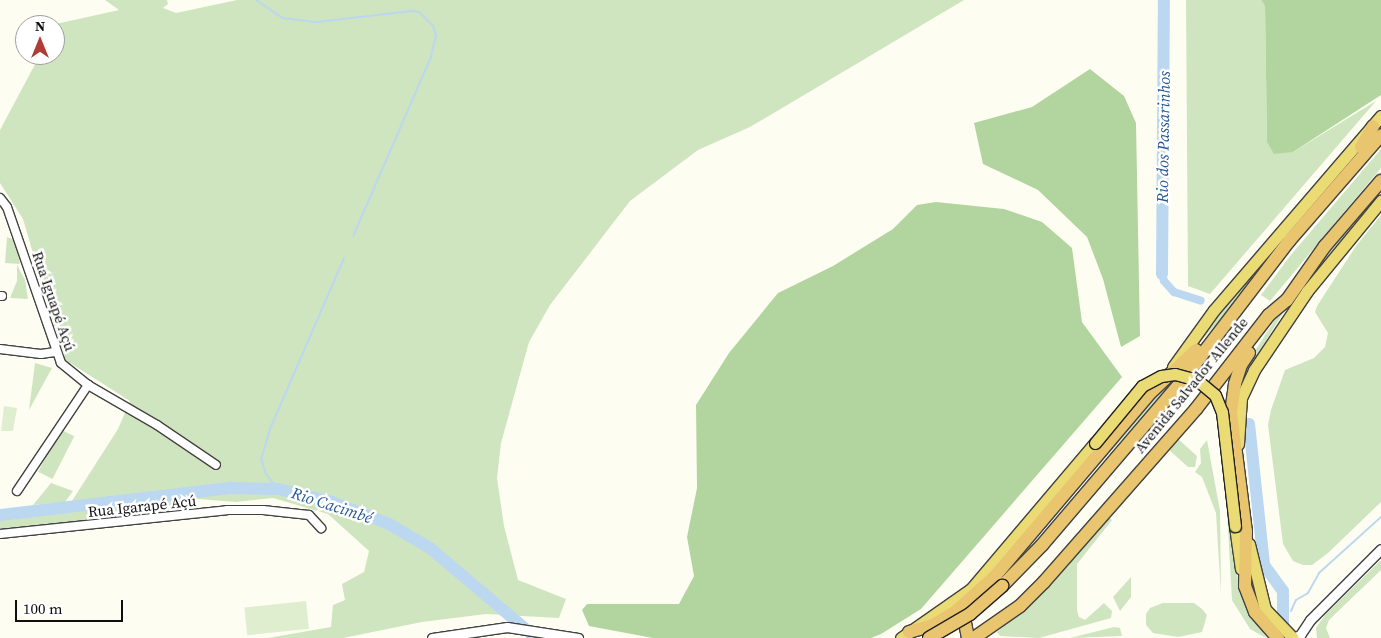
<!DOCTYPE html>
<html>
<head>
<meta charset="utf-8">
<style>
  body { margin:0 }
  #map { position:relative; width:1381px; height:638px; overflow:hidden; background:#fefdf2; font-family:"Source Serif 4",serif }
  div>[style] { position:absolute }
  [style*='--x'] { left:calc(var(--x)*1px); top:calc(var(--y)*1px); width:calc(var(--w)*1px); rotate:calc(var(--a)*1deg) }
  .green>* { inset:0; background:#cfe5bf; transform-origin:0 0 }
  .forest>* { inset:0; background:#b2d59f }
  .pitch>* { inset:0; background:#e0eed0; transform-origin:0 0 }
  .stream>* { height:2px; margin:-1px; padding:0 1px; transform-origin:1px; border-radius:1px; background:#bcd7f0 }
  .canal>* { height:8px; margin:-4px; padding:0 4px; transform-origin:4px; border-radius:4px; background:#bcd7f0 }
  .river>* { height:12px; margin:-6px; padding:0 6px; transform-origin:6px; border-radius:6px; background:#bcd7f0 }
  .roads { filter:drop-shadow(1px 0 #424242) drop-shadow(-1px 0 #424242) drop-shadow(0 1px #424242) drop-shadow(0 -1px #424242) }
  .minor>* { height:8px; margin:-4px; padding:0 4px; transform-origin:4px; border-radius:4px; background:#fff }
  .tertiary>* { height:9px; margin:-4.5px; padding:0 4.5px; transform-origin:4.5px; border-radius:4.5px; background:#fff }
  .primary>* { height:11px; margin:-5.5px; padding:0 5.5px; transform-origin:5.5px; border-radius:5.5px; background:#ebdb75 }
  .trunk>* { height:12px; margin:-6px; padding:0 6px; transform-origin:6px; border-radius:6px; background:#e8c56e }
  .bridges { filter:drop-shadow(1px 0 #202020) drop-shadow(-1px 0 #202020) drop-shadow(0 1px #202020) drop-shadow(0 -1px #202020) }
  .primary-bridge>* { height:11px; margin:-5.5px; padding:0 5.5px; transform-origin:5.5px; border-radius:5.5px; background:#ebdb75 }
  .trunk-bridge>* { height:12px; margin:-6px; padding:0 6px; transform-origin:6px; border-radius:6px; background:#e8c56e }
  span { translate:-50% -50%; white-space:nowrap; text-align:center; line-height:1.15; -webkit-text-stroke:5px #fff; paint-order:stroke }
  .street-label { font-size:15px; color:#0f0f0f }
  .water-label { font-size:16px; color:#245795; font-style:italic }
  .north { position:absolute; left:15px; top:15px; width:50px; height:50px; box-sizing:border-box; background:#fff; border:1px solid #9f9f9f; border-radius:50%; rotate:0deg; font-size:14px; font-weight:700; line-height:20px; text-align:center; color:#0f0f0f }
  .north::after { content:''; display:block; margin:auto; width:18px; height:22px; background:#b23c34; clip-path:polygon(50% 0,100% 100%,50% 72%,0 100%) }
  .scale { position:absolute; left:15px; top:600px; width:108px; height:22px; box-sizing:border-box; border:2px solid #0f0f0f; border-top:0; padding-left:6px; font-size:15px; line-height:18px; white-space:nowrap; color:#0f0f0f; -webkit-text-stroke:4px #fff; paint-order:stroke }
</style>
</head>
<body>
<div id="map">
  <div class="green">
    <div style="clip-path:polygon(105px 0,167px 0,168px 4px,163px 8px,176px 13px,237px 0,964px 0,750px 127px,698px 150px,630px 201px,550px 305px,529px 342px,501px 443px,497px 478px,504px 526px,518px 580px,566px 599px,559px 618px,486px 614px,422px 622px,343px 638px,268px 638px,331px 627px,333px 605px,345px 600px,342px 584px,364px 572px,369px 551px,328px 514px,273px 498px,236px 502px,198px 499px,174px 504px,166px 516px,135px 515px,125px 521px,0 537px,0 512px,70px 504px,118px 429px,130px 401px,64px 359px,23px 219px,0 183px,0 130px,40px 55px,55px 55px,56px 24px,119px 10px)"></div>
    <div style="clip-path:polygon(1186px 0,1261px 0,1265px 6px,1267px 142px,1293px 152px,1376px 101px,1210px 294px,1188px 286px)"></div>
    <div style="clip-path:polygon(1381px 149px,1381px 168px,1270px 301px,1261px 295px,1290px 256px)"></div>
    <div style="clip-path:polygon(1380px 192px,1283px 313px,1241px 381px,1249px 360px,1280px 312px)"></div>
    <div style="clip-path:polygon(1381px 215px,1381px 502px,1328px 553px,1312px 565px,1303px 565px,1293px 561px,1283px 544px,1268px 425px,1271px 410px,1285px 370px,1314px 358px,1325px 347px,1328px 333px,1315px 312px,1317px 306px,1356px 246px)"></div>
    <div style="clip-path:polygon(1291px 229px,1231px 308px,1191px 352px,1221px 308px)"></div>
    <div style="clip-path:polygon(7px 237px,15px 240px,20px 264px,5px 263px)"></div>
    <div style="clip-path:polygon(17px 265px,25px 280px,28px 299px,10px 298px,17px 281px)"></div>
    <div style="clip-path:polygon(35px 363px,52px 368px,29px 410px)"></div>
    <div style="clip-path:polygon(1177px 372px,1181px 372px,1002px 575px)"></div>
    <div style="left:60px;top:429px;width:16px;height:48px;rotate:27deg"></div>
    <div style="clip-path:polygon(1177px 438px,1197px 456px,1195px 467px,1188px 467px,1168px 449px)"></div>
    <div style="clip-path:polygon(1207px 440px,1220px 511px,1221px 594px,1216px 513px,1202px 477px,1195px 472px,1201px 463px,1200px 449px)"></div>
    <div style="clip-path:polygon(51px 483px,73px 491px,65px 502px,33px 505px)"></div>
    <div style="clip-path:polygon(1227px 511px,1240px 593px,1266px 638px,1250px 629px,1232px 600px)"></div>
    <div style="clip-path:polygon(1106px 515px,1112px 520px,1077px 564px,1077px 611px,1079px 617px,1085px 620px,1104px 603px,1112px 611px,1111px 618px,1039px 638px,1000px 636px,997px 632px,1038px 597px)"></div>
    <div style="clip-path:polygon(1381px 560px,1381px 570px,1329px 620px,1326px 628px,1330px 638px,1317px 638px,1316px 628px,1325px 615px)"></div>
    <div style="clip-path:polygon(1131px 577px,1131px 597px,1120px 611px,1113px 597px)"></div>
    <div style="clip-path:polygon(1163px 603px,1194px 603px,1202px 609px,1207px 615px,1202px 632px,1178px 637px,1153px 633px,1146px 625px,1146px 614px,1150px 608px)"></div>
    <div style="clip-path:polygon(1114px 627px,1120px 628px,1122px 636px,1070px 638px)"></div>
  </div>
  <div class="forest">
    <div style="clip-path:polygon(1261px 0,1381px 0,1381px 95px,1293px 152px,1274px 154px,1267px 142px,1265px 6px)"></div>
    <div style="clip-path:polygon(1090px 69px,1124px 96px,1136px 123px,1140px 336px,1121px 347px,1103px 279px,1087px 237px,1038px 190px,983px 164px,974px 123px,1032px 107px)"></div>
    <div style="clip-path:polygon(936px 202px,1004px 209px,1042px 222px,1072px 248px,1082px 322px,1122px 377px,921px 609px,881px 634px,871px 638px,653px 638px,589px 626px,582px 610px,587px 604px,679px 604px,694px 576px,687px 537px,697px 488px,696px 405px,729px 353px,778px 293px,833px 266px,893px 229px,917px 205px)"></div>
  </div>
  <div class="pitch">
    <div style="clip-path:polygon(4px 406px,17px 408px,13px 431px,1px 431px)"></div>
    <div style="left:306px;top:601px;width:28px;height:62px;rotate:84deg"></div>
  </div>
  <div class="stream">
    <div style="--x:256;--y:0;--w:32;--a:34"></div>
    <div style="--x:283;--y:18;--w:34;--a:7"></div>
    <div style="--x:317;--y:22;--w:95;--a:-6.7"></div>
    <div style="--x:411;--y:11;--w:8;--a:7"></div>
    <div style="--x:419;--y:12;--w:20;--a:45"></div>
    <div style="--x:433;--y:26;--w:9;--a:72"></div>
    <div style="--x:436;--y:35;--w:23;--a:103"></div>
    <div style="--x:431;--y:57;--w:195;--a:113.5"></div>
    <div style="--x:278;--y:489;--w:19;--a:-129"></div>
    <div style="--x:266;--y:474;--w:16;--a:-108"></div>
    <div style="--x:261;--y:459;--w:31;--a:-73"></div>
    <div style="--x:270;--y:429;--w:186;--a:-66.6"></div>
    <div style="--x:1291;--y:611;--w:12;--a:-66"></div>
    <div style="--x:1296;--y:600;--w:14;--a:-30"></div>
    <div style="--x:1308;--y:593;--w:23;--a:-61"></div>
    <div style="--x:1319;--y:573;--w:84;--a:-42.1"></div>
  </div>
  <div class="canal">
    <div style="--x:1162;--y:274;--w:7;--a:74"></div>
    <div style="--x:1164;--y:281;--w:15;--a:48"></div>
    <div style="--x:1174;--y:292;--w:28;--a:18"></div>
  </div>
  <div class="river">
    <div style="--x:1162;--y:274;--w:274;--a:-89.6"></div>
    <div style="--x:1249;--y:424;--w:142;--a:83.9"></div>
    <div style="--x:1264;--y:565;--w:32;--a:54"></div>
    <div style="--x:1283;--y:591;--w:33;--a:90"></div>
    <div style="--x:0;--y:515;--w:233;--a:-6.7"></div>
    <div style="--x:231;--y:488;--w:47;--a:1.2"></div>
    <div style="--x:278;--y:489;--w:56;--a:13.5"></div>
    <div style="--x:332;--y:502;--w:61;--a:21.1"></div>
    <div style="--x:389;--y:524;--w:48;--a:30.3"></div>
    <div style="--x:430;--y:548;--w:139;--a:40.3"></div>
  </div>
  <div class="roads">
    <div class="minor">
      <div style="--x:0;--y:198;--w:11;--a:52"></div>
      <div style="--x:7;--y:207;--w:165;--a:70.9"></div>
      <div style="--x:61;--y:363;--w:35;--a:39"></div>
      <div style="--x:88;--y:385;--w:80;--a:30.1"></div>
      <div style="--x:157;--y:425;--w:71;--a:34.1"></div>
      <div style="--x:0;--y:296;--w:2;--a:0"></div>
      <div style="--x:0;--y:349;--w:41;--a:7"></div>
      <div style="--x:41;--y:354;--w:14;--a:-8"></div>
      <div style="--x:17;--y:491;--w:128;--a:-56.2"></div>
      <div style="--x:0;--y:534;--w:228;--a:-6"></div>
      <div style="--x:227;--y:510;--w:36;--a:0"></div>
      <div style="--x:263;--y:510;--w:46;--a:6.2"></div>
      <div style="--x:309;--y:515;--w:18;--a:47"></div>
    </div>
    <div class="tertiary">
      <div style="--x:432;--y:638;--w:76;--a:-8.3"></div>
      <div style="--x:507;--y:627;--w:72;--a:8.8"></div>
      <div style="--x:1293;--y:638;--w:8;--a:-23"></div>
      <div style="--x:1300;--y:635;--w:18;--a:-56"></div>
      <div style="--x:1310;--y:620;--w:100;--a:-45"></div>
    </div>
    <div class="primary">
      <div style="--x:1173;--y:367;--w:70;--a:-54.3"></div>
      <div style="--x:1214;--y:310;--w:256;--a:-49.3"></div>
      <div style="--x:1238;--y:444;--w:46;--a:-86.3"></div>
      <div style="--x:1241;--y:398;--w:31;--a:-65"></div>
      <div style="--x:1254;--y:370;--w:95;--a:-56.1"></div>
      <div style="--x:1307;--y:291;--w:117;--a:-50.6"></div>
      <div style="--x:1235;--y:526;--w:43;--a:82.1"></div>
      <div style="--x:1249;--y:544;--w:67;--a:76.2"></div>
      <div style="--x:1265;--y:609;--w:40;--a:46"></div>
      <div style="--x:901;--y:638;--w:85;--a:-35"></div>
      <div style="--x:971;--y:589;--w:192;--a:-49.7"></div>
    </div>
    <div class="trunk">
      <div style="--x:1361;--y:147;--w:24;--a:-60"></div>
      <div style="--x:1249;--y:353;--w:14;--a:124"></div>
      <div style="--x:1241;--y:365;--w:20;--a:108"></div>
      <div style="--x:1235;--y:384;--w:29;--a:98"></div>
      <div style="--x:1231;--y:413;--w:119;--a:82.8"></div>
      <div style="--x:1246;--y:531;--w:55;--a:91"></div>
      <div style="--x:1245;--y:586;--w:28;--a:69"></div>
      <div style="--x:1255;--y:612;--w:35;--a:49"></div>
      <div style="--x:1002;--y:586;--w:57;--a:-45.7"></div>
      <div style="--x:1042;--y:545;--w:216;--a:-49.5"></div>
      <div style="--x:1182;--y:381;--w:176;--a:-52.6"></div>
      <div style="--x:1289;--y:241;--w:140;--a:-49"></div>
      <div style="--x:909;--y:632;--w:25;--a:-16"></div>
      <div style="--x:933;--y:625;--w:26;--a:-31"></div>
      <div style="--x:955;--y:612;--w:54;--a:-42"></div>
      <div style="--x:995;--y:576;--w:240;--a:-49.7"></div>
      <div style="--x:1150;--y:393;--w:63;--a:-43.1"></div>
      <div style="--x:968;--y:638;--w:20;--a:-101"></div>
      <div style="--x:964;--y:618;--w:10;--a:-66"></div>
      <div style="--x:974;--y:638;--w:56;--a:-34.8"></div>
      <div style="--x:1020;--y:606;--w:34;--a:-45"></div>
      <div style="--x:1044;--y:582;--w:230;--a:-48.7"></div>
      <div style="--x:1196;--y:409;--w:119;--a:-52.2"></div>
      <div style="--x:1269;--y:315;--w:23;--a:-40"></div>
      <div style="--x:1287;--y:300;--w:66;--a:-54.9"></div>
      <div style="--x:1325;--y:246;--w:86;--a:-49.3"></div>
    </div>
  </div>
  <div class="bridges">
    <div class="primary-bridge">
      <div style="--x:1095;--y:443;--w:74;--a:-50.5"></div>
      <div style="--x:1142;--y:386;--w:21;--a:-28"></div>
      <div style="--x:1161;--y:376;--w:14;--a:-8"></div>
      <div style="--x:1175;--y:374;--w:23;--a:15"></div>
      <div style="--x:1197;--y:380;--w:23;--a:40"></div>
      <div style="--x:1215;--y:395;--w:18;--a:68"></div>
      <div style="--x:1222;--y:412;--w:115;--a:83.5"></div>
    </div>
    <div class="trunk-bridge">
      <div style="--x:929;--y:638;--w:48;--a:-30.3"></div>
      <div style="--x:970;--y:614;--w:43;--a:-41.2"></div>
    </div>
  </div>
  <div class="street-label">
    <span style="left:54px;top:301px;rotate:71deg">Rua Iguapé Açú</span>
    <span style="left:1191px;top:385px;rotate:-51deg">Avenida Salvador Allende</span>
    <span style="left:142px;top:506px;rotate:-6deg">Rua Igarapé Açú</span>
  </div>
  <div class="water-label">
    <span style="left:1163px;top:137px;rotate:-89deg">Rio dos Passarinhos</span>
    <span style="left:332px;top:505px;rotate:18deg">Rio Cacimbé</span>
  </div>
  <div class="north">N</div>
  <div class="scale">100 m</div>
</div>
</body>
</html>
